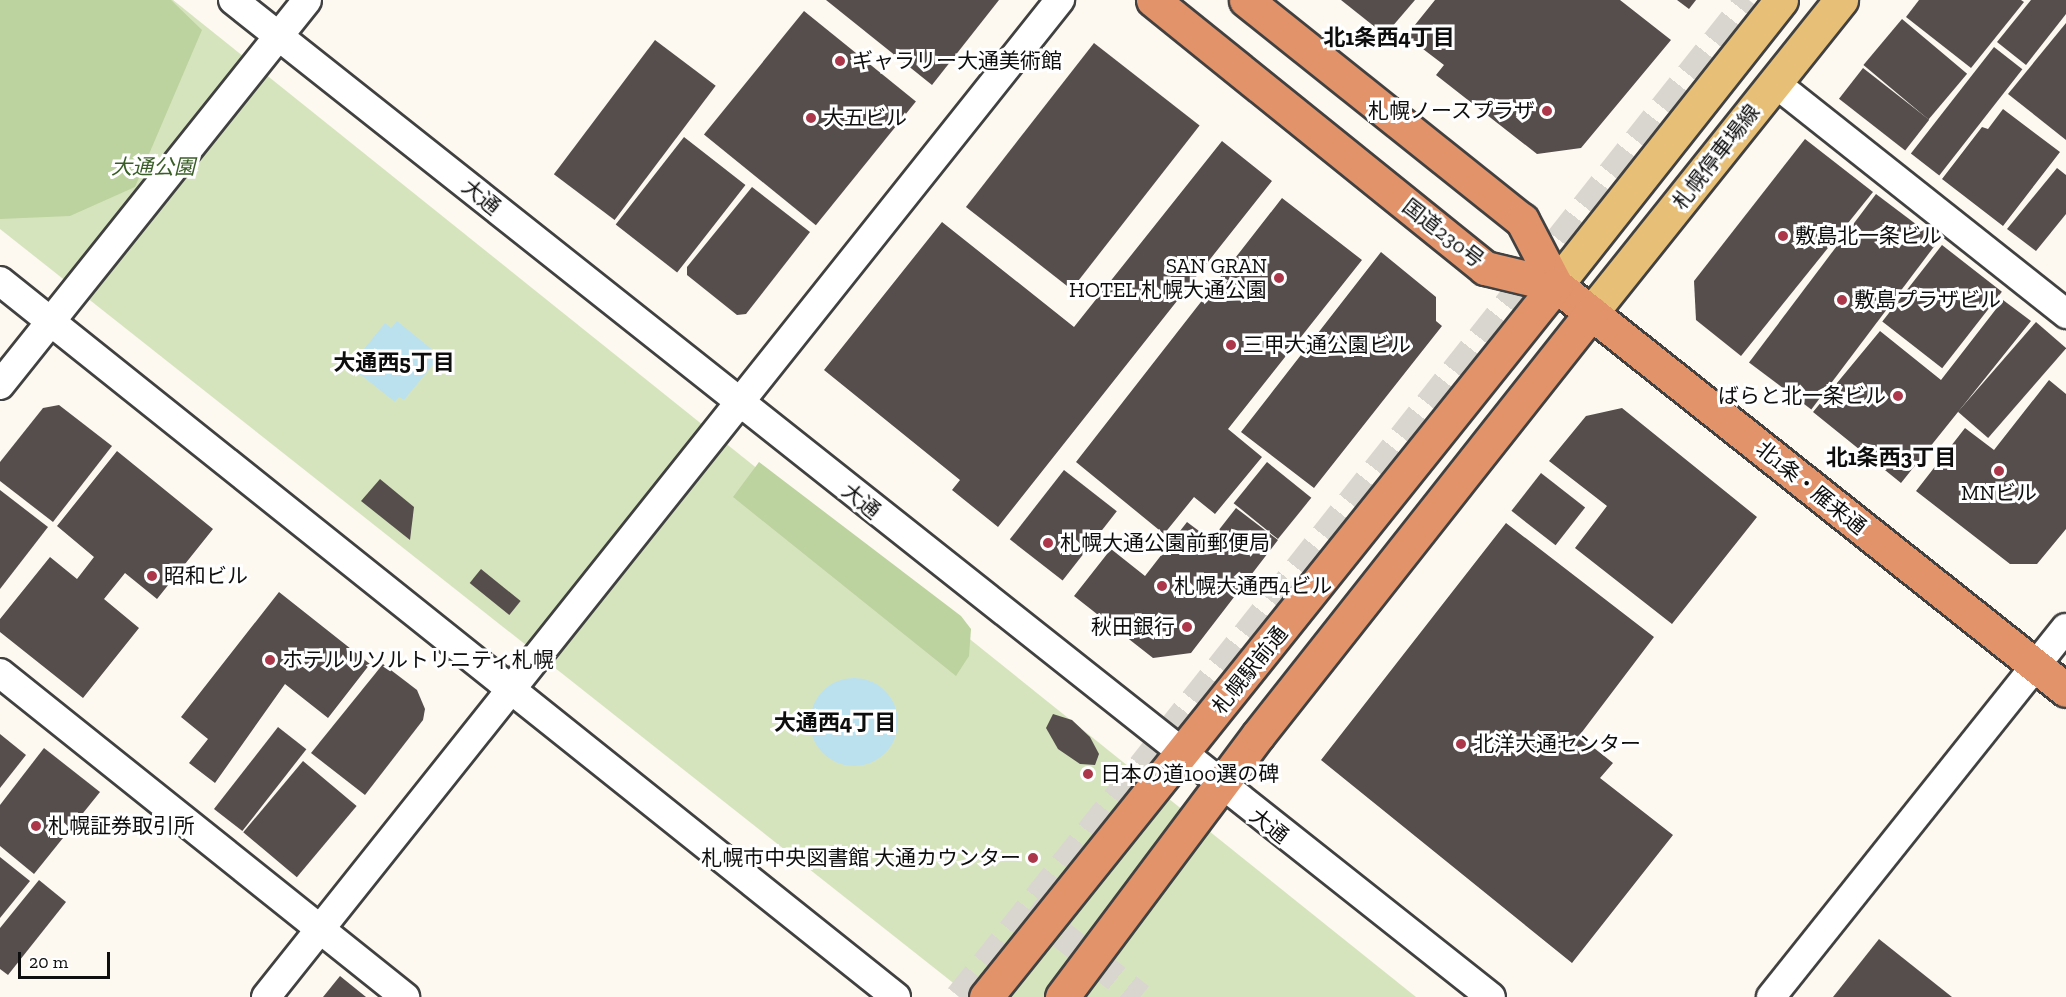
<!DOCTYPE html>
<html>
<head>
<meta charset="utf-8">
<style>
  body { margin:0 }
  #map { position:relative; width:2066px; height:997px; overflow:hidden; background:#fdf9f1; font-family:"Zilla Slab","Noto Sans JP",serif }
  div>[style] { position:absolute }
  [style*='--x'] { left:calc(var(--x)*1px); top:calc(var(--y)*1px); width:calc(var(--w)*1px); rotate:calc(var(--a)*1deg) }
  .green>* { inset:0; background:#d6e4be }
  .forest>* { inset:0; background:#bcd29f }
  .water>* { inset:0; background:#bce1ee }
  .round { border-radius:50% }
  .building>* { inset:0; background:#554e4c; transform-origin:0 0 }
  .minor-tunnel>* { height:28px; margin-top:-14px; transform-origin:0; background:repeating-linear-gradient(90deg,#d9d6cf 0 28px,transparent 0 42px) }
  .roads { filter:drop-shadow(2px 0 #414141) drop-shadow(-2px 0 #414141) drop-shadow(0 2px #414141) drop-shadow(0 -2px #414141) }
  .minor>* { height:28px; margin:-14px; padding:0 14px; transform-origin:14px; border-radius:14px; background:#fff }
  .major>* { height:33px; margin:-16.5px; padding:0 16.5px; transform-origin:16.5px; border-radius:16.5px; background:#e7bf77 }
  .highway>* { height:33px; margin:-16.5px; padding:0 16.5px; transform-origin:16.5px; border-radius:16.5px; background:#e2936a }
  .dots>* { width:16px; height:16px; translate:-50% -50%; box-sizing:border-box; border:3px solid #fff; border-radius:50% }
  span { translate:-50% -50%; white-space:nowrap; text-align:center; line-height:1.15; -webkit-text-stroke:6px #fff; paint-order:stroke }
  .poi-label { font-size:21px; color:#0e0e0e }
  .left { translate:0 -50%; text-align:left }
  .right { translate:-100% -50%; text-align:right }
  .street-label { font-size:21px; color:#0e0e0e }
  .park-label { font-size:21px; color:#385e26; font-style:italic }
  .neighbourhood-label { font-size:22px; color:#0e0e0e; font-weight:700 }
  .scale { position:absolute; left:18px; top:952px; width:92px; height:27px; box-sizing:border-box; border:3px solid #0e0e0e; border-top:0; padding-left:8px; font-size:18px; line-height:21px; white-space:nowrap; color:#0e0e0e; -webkit-text-stroke:4px #fff; paint-order:stroke }
</style>
</head>
<body>
<div id="map">
  <div class="green">
    <div style="clip-path:polygon(0 0,173px 0,1416px 997px,971px 997px,0 229px)"></div>
  </div>
  <div class="forest">
    <div style="clip-path:polygon(0 0,171px 0,202px 30px,135px 187px,70px 216px,0 219px)"></div>
    <div style="clip-path:polygon(759px 462px,961px 616px,971px 629px,969px 656px,956px 676px,733px 497px)"></div>
  </div>
  <div class="water">
    <div style="clip-path:polygon(397px 321px,434px 351px,430px 356px,436px 361px,404px 400px,399px 397px,395px 402px,357px 372px,362px 366px,355px 360px,385px 323px,391px 328px)"></div>
    <div class="round" style="left:810px;top:678px;width:88px;height:88px"></div>
  </div>
  <div class="building">
    <div style="clip-path:polygon(826px 0,999px 0,932px 85px)"></div>
    <div style="clip-path:polygon(1341px 0,1415px 0,1385px 35px)"></div>
    <div style="clip-path:polygon(1435px 0,1620px 0,1671px 40px,1581px 148px,1537px 154px,1436px 75px,1444px 65px,1406px 36px)"></div>
    <div style="clip-path:polygon(1677px 0,1696px 0,1689px 9px)"></div>
    <div style="clip-path:polygon(1919px 0,2021px 0,2024px 2px,1971px 68px,1906px 17px)"></div>
    <div style="clip-path:polygon(2031px 0,2066px 0,2066px 14px,2026px 65px,1997px 42px)"></div>
    <div style="left:804px;top:11px;width:144px;height:159px;rotate:39deg"></div>
    <div style="left:1902px;top:19px;width:85px;height:60px;rotate:40deg"></div>
    <div style="clip-path:polygon(2066px 23px,2066px 140px,2008px 94px)"></div>
    <div style="left:655px;top:40px;width:76px;height:168px;rotate:37deg"></div>
    <div style="left:1094px;top:43px;width:134px;height:208px;rotate:38deg"></div>
    <div style="left:1994px;top:47px;width:36px;height:135px;rotate:38deg"></div>
    <div style="left:1863px;top:68px;width:84px;height:39px;rotate:38deg"></div>
    <div style="clip-path:polygon(2003px 109px,2060px 152px,2003px 226px,1942px 179px,1982px 127px,1988px 129px)"></div>
    <div style="left:684px;top:137px;width:78px;height:111px;rotate:38deg"></div>
    <div style="clip-path:polygon(1805px 139px,1873px 192px,1741px 356px,1696px 320px,1694px 281px)"></div>
    <div style="clip-path:polygon(1222px 141px,1272px 181px,998px 527px,952px 490px,960px 480px,824px 370px,942px 222px,1074px 327px)"></div>
    <div style="clip-path:polygon(2057px 168px,2066px 175px,2066px 214px,2036px 251px,2007px 229px)"></div>
    <div style="clip-path:polygon(752px 187px,810px 232px,746px 314px,737px 315px,687px 275px,687px 267px)"></div>
    <div style="left:1876px;top:194px;width:78px;height:211px;rotate:37deg"></div>
    <div style="clip-path:polygon(1282px 198px,1362px 260px,1228px 429px,1262px 457px,1215px 514px,1194px 497px,1164px 534px,1076px 462px)"></div>
    <div style="left:1942px;top:245px;width:76px;height:97px;rotate:38deg"></div>
    <div style="clip-path:polygon(1381px 252px,1436px 297px,1436px 321px,1442px 326px,1314px 488px,1241px 432px)"></div>
    <div style="clip-path:polygon(2003px 300px,2031px 321px,1901px 483px,1813px 412px,1880px 331px,1941px 380px)"></div>
    <div style="left:2036px;top:322px;width:40px;height:119px;rotate:41deg"></div>
    <div style="clip-path:polygon(2049px 380px,2066px 394px,2066px 529px,2037px 564px,2010px 564px,1916px 491px,1965px 428px,1994px 450px)"></div>
    <div style="clip-path:polygon(59px 405px,112px 446px,53px 522px,0 481px,0 462px,43px 408px)"></div>
    <div style="clip-path:polygon(1622px 408px,1757px 517px,1672px 624px,1575px 548px,1607px 506px,1549px 461px,1586px 416px)"></div>
    <div style="clip-path:polygon(117px 451px,213px 529px,157px 599px,125px 573px,104px 599px,139px 628px,83px 698px,0 632px,0 619px,50px 557px,77px 579px,94px 557px,57px 526px)"></div>
    <div style="left:1267px;top:462px;width:57px;height:53px;rotate:39deg"></div>
    <div style="left:1064px;top:470px;width:67px;height:88px;rotate:38deg"></div>
    <div style="left:1541px;top:473px;width:56px;height:48px;rotate:38deg"></div>
    <div style="clip-path:polygon(380px 479px,414px 507px,410px 540px,361px 501px)"></div>
    <div style="clip-path:polygon(0 490px,48px 527px,0 589px)"></div>
    <div style="clip-path:polygon(1236px 508px,1278px 540px,1191px 653px,1153px 658px,1074px 596px,1111px 549px,1145px 576px,1187px 522px,1211px 540px)"></div>
    <div style="clip-path:polygon(1506px 523px,1654px 637px,1579px 736px,1613px 763px,1600px 778px,1673px 835px,1572px 963px,1321px 760px)"></div>
    <div style="left:481px;top:569px;width:51px;height:18px;rotate:39deg"></div>
    <div style="clip-path:polygon(279px 592px,370px 664px,328px 718px,285px 684px,215px 783px,189px 763px,208px 739px,181px 717px)"></div>
    <div style="clip-path:polygon(383px 664px,417px 690px,425px 709px,423px 720px,365px 795px,311px 753px)"></div>
    <div style="clip-path:polygon(1053px 714px,1072px 720px,1090px 737px,1099px 754px,1095px 765px,1080px 764px,1058px 749px,1046px 728px)"></div>
    <div style="left:278px;top:727px;width:36px;height:104px;rotate:38deg"></div>
    <div style="clip-path:polygon(0 734px,26px 755px,0 788px)"></div>
    <div style="clip-path:polygon(44px 748px,100px 792px,34px 874px,0 846px,0 805px)"></div>
    <div style="left:303px;top:761px;width:70px;height:93px;rotate:40deg"></div>
    <div style="clip-path:polygon(0 857px,30px 881px,0 918px)"></div>
    <div style="clip-path:polygon(39px 880px,66px 902px,8px 975px,0 969px,0 928px)"></div>
    <div style="clip-path:polygon(1879px 939px,1952px 997px,1833px 997px)"></div>
    <div style="clip-path:polygon(340px 976px,366px 997px,323px 997px)"></div>
  </div>
  <div class="minor-tunnel">
    <div style="--x:1029;--y:909;--w:142;--a:38.4"></div>
    <div style="--x:959;--y:997;--w:1272;--a:-51.61"></div>
  </div>
  <div class="roads">
    <div class="minor">
      <div style="--x:233;--y:0;--w:1605;--a:38.4"></div>
      <div style="--x:1775;--y:83;--w:372;--a:38.4"></div>
      <div style="--x:0;--y:281;--w:1147;--a:38.63"></div>
      <div style="--x:0;--y:385;--w:492;--a:-51.4"></div>
      <div style="--x:0;--y:673;--w:519;--a:38.66"></div>
      <div style="--x:266;--y:997;--w:1275;--a:-51.47"></div>
      <div style="--x:1771;--y:997;--w:472;--a:-51.4"></div>
    </div>
    <div class="major">
      <div style="--x:1556;--y:285;--w:363;--a:-51.7"></div>
      <div style="--x:1591;--y:313;--w:401;--a:-51.4"></div>
    </div>
    <div class="highway">
      <div style="--x:1153;--y:0;--w:427;--a:38.9"></div>
      <div style="--x:1485;--y:268;--w:73;--a:13.5"></div>
      <div style="--x:1246;--y:0;--w:353;--a:38.6"></div>
      <div style="--x:1522;--y:220;--w:73;--a:62.4"></div>
      <div style="--x:1556;--y:285;--w:651;--a:38.45"></div>
      <div style="--x:986;--y:997;--w:912;--a:-51.32"></div>
      <div style="--x:1062;--y:997;--w:327;--a:-53.2"></div>
      <div style="--x:1258;--y:735;--w:538;--a:-51.72"></div>
    </div>
  </div>
  <div class="dots">
    <div style="left:840px;top:61px;background:#ad374a"></div>
    <div style="left:1547px;top:111px;background:#ad374a"></div>
    <div style="left:811px;top:118px;background:#ad374a"></div>
    <div style="left:1783px;top:236px;background:#ad374a"></div>
    <div style="left:1279px;top:278px;background:#ad374a"></div>
    <div style="left:1842px;top:300px;background:#ad374a"></div>
    <div style="left:1231px;top:345px;background:#ad374a"></div>
    <div style="left:1898px;top:396px;background:#ad374a"></div>
    <div style="left:1999px;top:471px;background:#ad374a"></div>
    <div style="left:1048px;top:543px;background:#ad374a"></div>
    <div style="left:152px;top:576px;background:#ad374a"></div>
    <div style="left:1162px;top:586px;background:#ad374a"></div>
    <div style="left:1187px;top:627px;background:#ad374a"></div>
    <div style="left:270px;top:660px;background:#ad374a"></div>
    <div style="left:1461px;top:744px;background:#ad374a"></div>
    <div style="left:1088px;top:774px;background:#ad374a"></div>
    <div style="left:36px;top:826px;background:#ad374a"></div>
    <div style="left:1033px;top:858px;background:#ad374a"></div>
  </div>
  <div class="poi-label">
    <span class="left" style="left:852px;top:61px">ギャラリー大通美術館</span>
    <span class="right" style="left:1535px;top:111px">札幌ノースプラザ</span>
    <span class="left" style="left:823px;top:118px">大五ビル</span>
    <span class="left" style="left:1795px;top:236px">敷島北一条ビル</span>
    <span class="right" style="left:1267px;top:278px">SAN GRAN<br>HOTEL 札幌大通公園</span>
    <span class="left" style="left:1854px;top:300px">敷島プラザビル</span>
    <span class="left" style="left:1243px;top:345px">三甲大通公園ビル</span>
    <span class="right" style="left:1886px;top:396px">ばらと北一条ビル</span>
    <span style="left:1999px;top:493px">MNビル</span>
    <span class="left" style="left:1060px;top:543px">札幌大通公園前郵便局</span>
    <span class="left" style="left:164px;top:576px">昭和ビル</span>
    <span class="left" style="left:1174px;top:586px">札幌大通西4ビル</span>
    <span class="right" style="left:1175px;top:627px">秋田銀行</span>
    <span class="left" style="left:282px;top:660px">ホテルリソルトリニティ札幌</span>
    <span class="left" style="left:1473px;top:744px">北洋大通センター</span>
    <span class="left" style="left:1100px;top:774px">日本の道100選の碑</span>
    <span class="left" style="left:48px;top:826px">札幌証券取引所</span>
    <span class="right" style="left:1021px;top:858px">札幌市中央図書館 大通カウンター</span>
  </div>
  <div class="street-label">
    <span style="left:1716px;top:157px;rotate:-52deg">札幌停車場線</span>
    <span style="left:481px;top:197px;rotate:39deg">大通</span>
    <span style="left:1443px;top:233px;rotate:38deg">国道230号</span>
    <span style="left:1811px;top:488px;rotate:39deg">北1条・雁来通</span>
    <span style="left:861px;top:501px;rotate:39deg">大通</span>
    <span style="left:1250px;top:670px;rotate:-51deg">札幌駅前通</span>
    <span style="left:1269px;top:826px;rotate:38deg">大通</span>
  </div>
  <div class="park-label">
    <span style="left:153px;top:167px">大通公園</span>
  </div>
  <div class="neighbourhood-label">
    <span style="left:1389px;top:38px">北1条西4丁目</span>
    <span style="left:394px;top:363px">大通西5丁目</span>
    <span style="left:1891px;top:458px">北1条西3丁目</span>
    <span style="left:835px;top:723px">大通西4丁目</span>
  </div>
  <div class="scale">20 m</div>
</div>
</body>
</html>
